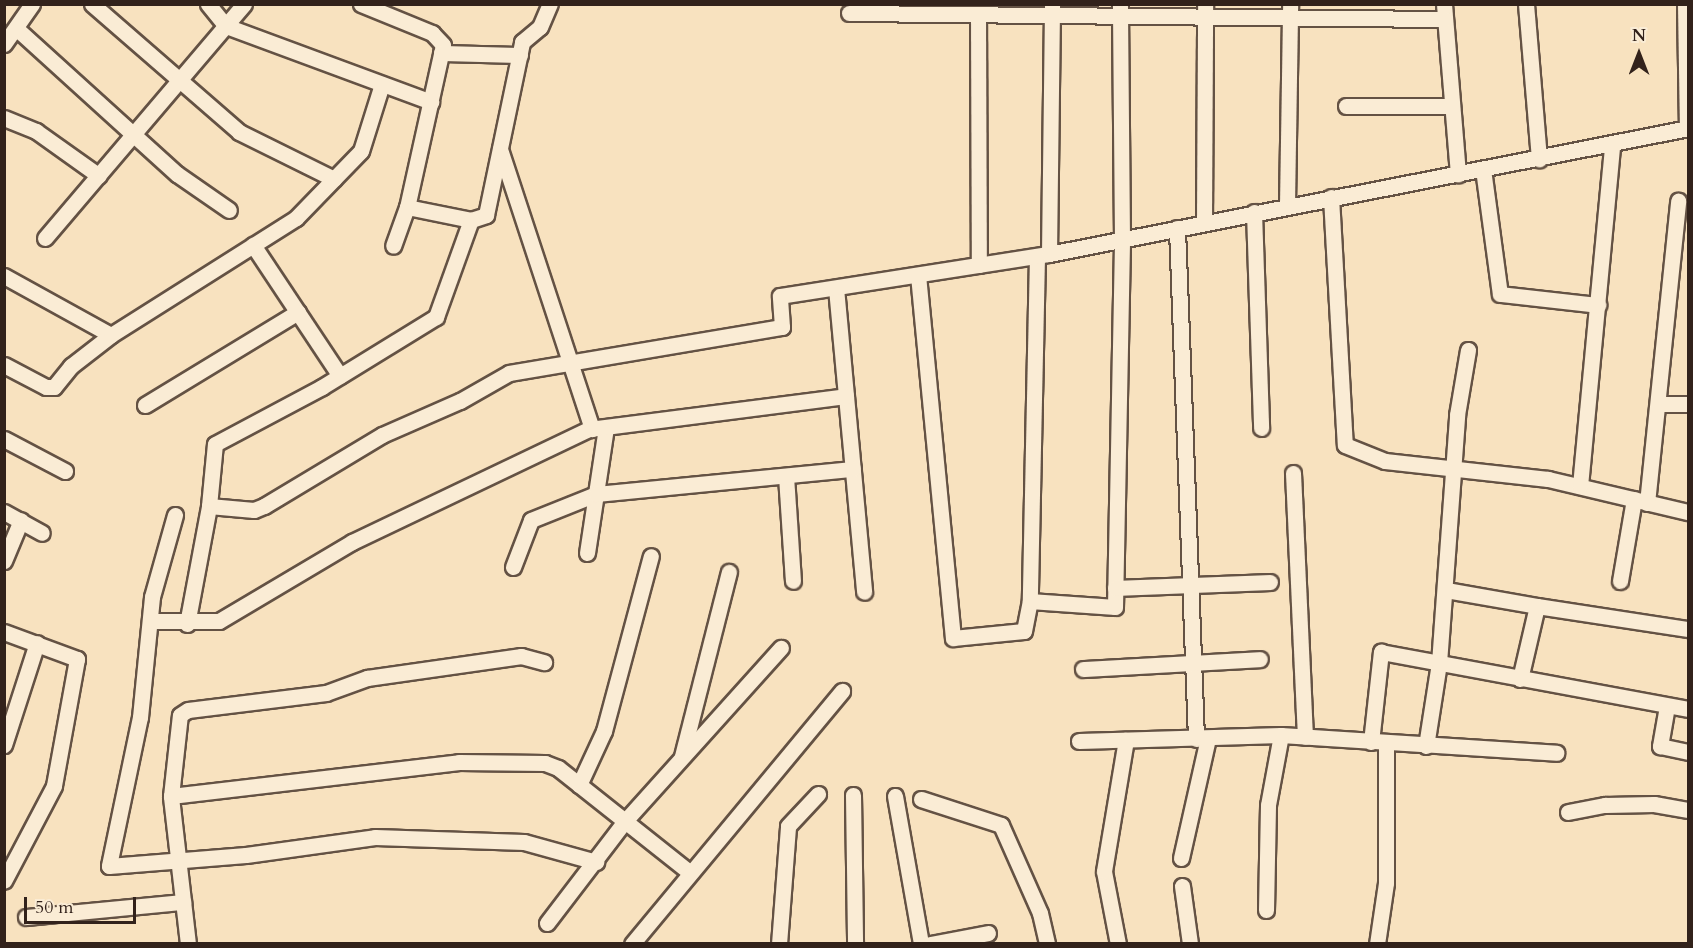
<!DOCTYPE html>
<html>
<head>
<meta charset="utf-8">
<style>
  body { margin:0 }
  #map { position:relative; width:1693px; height:948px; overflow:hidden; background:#f8e2bf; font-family:Cardo,serif }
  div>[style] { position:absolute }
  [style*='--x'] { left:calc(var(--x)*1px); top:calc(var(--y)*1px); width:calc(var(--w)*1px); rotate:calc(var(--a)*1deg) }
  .roads { filter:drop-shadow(2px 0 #645244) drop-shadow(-2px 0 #645244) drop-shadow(0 2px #645244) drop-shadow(0 -2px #645244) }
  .street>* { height:15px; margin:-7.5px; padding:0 7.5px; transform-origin:7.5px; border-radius:7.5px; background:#faecd5 }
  span { translate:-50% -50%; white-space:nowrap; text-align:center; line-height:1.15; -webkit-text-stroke:5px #faecd5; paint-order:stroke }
  .frame { position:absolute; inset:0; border:6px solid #32221b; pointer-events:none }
  .north { position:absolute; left:1609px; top:24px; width:60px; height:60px; -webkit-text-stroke:4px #faecd5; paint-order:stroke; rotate:0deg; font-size:16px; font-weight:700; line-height:24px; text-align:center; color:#32221b }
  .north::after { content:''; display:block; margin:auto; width:21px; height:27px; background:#32221b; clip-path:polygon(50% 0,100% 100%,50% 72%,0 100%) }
  .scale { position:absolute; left:24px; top:897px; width:112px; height:27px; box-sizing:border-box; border:3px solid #32221b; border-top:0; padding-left:8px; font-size:18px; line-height:21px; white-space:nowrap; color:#32221b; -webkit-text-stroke:4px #faecd5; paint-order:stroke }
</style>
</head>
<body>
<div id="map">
  <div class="roads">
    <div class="street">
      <div style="--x:92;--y:4;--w:195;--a:41"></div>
      <div style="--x:239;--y:132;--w:106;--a:26.3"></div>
      <div style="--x:208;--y:4;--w:28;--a:51"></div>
      <div style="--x:226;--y:26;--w:219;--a:20.3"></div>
      <div style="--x:361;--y:4;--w:77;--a:22.2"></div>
      <div style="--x:432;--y:33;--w:16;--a:47"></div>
      <div style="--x:443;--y:45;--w:166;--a:102.5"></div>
      <div style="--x:407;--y:207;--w:41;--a:109.7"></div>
      <div style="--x:1444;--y:4;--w:171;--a:85.3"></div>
      <div style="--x:1526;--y:4;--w:156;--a:85.2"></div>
      <div style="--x:1685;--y:4;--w:124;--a:89.1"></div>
      <div style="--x:849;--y:13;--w:596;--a:0.58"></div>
      <div style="--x:978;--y:14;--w:251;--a:89.8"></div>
      <div style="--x:17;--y:29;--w:216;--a:42.2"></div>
      <div style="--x:177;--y:174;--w:63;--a:34.7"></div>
      <div style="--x:4;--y:44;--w:49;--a:-55"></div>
      <div style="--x:441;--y:53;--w:79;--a:1.5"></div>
      <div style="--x:1346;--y:106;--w:106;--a:0"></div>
      <div style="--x:4;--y:118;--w:35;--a:22"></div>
      <div style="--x:36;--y:131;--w:77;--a:35.5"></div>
      <div style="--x:500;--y:149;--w:295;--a:71.8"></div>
      <div style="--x:1483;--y:169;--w:126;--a:82.3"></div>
      <div style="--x:1500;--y:294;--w:99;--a:6.4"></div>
      <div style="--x:1331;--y:197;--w:248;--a:86.8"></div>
      <div style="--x:1345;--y:445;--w:43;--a:21.8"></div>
      <div style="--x:1385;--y:461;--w:164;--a:6.3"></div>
      <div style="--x:1548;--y:479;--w:144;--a:13.3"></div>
      <div style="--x:1287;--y:205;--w:201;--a:-89.1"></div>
      <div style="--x:407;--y:207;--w:65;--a:11.5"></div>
      <div style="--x:471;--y:220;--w:16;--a:-18"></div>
      <div style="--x:486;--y:215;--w:177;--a:-78.2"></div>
      <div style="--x:522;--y:42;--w:23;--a:-40"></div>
      <div style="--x:540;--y:27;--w:25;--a:-67"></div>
      <div style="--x:1254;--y:212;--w:216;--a:88.1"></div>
      <div style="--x:1204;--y:222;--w:218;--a:-89.7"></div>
      <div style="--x:1177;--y:228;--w:511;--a:87.87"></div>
      <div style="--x:45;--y:238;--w:307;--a:-49.6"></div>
      <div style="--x:253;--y:245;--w:157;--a:56.4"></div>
      <div style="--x:1049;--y:254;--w:249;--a:-89.3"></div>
      <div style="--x:1037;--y:256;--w:345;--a:91.2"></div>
      <div style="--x:1030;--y:601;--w:85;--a:4"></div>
      <div style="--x:1115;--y:607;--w:368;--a:-88.9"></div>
      <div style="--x:1122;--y:239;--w:235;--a:-90.5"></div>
      <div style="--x:918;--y:275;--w:365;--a:84.5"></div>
      <div style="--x:953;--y:638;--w:71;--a:-5.6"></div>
      <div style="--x:1024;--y:631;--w:31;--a:-79"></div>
      <div style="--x:4;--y:276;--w:122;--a:28.9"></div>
      <div style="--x:836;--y:288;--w:305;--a:84.7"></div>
      <div style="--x:4;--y:365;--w:47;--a:27.6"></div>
      <div style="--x:46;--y:387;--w:8;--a:0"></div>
      <div style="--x:54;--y:387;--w:27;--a:-51"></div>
      <div style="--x:71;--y:366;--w:51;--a:-37.8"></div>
      <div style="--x:111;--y:335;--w:219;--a:-32.3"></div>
      <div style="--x:296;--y:218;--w:93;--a:-45.9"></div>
      <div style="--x:361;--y:151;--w:70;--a:-72.6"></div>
      <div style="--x:1658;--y:404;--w:30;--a:0"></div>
      <div style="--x:145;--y:405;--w:179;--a:-31.3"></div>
      <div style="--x:4;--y:439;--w:69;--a:27.7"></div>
      <div style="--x:1293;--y:473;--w:264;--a:87.4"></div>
      <div style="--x:786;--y:476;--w:105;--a:86.2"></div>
      <div style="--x:1580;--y:486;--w:342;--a:-84.6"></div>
      <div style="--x:1647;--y:503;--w:304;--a:-84.1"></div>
      <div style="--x:209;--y:506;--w:45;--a:5.1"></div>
      <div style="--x:254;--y:510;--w:11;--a:-22"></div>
      <div style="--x:264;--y:506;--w:138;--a:-31"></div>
      <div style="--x:382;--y:435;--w:85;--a:-23.6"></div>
      <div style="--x:460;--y:401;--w:56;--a:-29.7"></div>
      <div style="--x:509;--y:373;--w:277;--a:-9.6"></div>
      <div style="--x:782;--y:327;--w:31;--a:-94"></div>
      <div style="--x:780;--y:296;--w:272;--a:-8.9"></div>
      <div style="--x:1049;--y:254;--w:651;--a:-11.15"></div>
      <div style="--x:4;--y:512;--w:43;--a:28.9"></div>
      <div style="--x:175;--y:515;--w:85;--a:105.7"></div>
      <div style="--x:152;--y:597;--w:121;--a:95.7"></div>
      <div style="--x:140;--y:717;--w:152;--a:101.8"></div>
      <div style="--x:109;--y:866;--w:137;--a:-4.6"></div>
      <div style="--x:246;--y:855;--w:130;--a:-7.9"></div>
      <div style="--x:375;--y:837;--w:149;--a:1.9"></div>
      <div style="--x:524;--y:842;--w:75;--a:15.5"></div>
      <div style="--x:587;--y:553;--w:127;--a:-81.4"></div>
      <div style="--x:4;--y:561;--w:44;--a:-67.5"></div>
      <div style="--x:513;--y:567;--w:50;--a:-69"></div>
      <div style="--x:531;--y:520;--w:70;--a:-21.8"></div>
      <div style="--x:596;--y:494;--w:258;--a:-5.6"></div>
      <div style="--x:1620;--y:581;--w:83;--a:-80.3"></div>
      <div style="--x:1115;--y:588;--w:155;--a:-2.2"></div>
      <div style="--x:1446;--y:590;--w:92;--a:10"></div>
      <div style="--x:151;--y:621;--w:68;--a:0"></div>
      <div style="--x:219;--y:621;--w:155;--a:-30.7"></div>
      <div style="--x:352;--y:542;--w:263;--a:-25.5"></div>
      <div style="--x:589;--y:429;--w:259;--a:-7.3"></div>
      <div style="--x:187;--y:624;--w:120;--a:-79.4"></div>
      <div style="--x:209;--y:506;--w:62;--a:-84.5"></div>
      <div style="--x:215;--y:444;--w:121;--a:-28"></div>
      <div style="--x:322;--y:387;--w:134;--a:-31.6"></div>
      <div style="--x:436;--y:317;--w:103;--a:-70.2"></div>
      <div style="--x:4;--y:632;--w:78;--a:20.3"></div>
      <div style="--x:77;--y:659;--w:129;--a:100.3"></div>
      <div style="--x:54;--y:786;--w:107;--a:117.8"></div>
      <div style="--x:1083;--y:669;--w:177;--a:-3.2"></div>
      <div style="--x:1520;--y:679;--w:75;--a:-76.9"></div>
      <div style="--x:1537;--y:606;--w:153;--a:8.7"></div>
      <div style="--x:1667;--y:706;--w:41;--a:99.9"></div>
      <div style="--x:1660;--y:746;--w:29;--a:12"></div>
      <div style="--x:1079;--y:741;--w:202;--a:-1.7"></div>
      <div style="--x:1281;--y:735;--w:276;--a:3.7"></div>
      <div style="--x:1371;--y:742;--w:91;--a:-83.7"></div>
      <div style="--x:1381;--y:652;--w:312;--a:10.5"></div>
      <div style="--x:4;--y:745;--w:107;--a:-72.1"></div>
      <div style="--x:1426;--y:746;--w:84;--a:-81.1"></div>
      <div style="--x:1439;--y:663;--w:249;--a:-85.8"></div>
      <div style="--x:1457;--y:415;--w:66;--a:-80.4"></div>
      <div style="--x:682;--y:756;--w:190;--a:-75.7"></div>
      <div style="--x:579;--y:785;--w:60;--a:-65.2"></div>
      <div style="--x:604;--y:731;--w:181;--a:-75"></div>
      <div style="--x:853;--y:795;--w:149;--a:89.2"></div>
      <div style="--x:171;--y:796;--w:290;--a:-6.7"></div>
      <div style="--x:459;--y:762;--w:86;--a:0.7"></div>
      <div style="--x:545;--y:763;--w:14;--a:21"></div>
      <div style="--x:558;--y:768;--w:166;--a:38.4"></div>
      <div style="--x:895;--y:796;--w:150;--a:80"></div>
      <div style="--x:921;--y:799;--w:84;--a:18"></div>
      <div style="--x:1001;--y:825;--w:96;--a:66.1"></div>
      <div style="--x:1040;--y:913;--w:32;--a:77"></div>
      <div style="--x:1568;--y:812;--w:38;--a:-11"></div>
      <div style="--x:1605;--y:805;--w:49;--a:-1.2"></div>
      <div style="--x:1654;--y:804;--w:35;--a:10"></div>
      <div style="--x:1181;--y:858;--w:123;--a:-77.3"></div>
      <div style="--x:1182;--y:886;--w:59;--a:82.1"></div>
      <div style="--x:1266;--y:910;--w:105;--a:-88.9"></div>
      <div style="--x:1268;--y:805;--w:71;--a:-79.5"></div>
      <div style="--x:26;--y:917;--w:158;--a:-5.5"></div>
      <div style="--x:547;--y:923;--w:128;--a:-52.6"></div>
      <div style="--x:625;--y:821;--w:233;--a:-48"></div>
      <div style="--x:188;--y:944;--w:149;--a:-96.6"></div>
      <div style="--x:171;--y:796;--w:81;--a:-83.7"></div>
      <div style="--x:180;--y:715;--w:9;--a:-32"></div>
      <div style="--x:188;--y:710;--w:139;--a:-7"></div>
      <div style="--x:326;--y:693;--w:44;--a:-20.1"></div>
      <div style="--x:367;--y:678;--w:156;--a:-8.1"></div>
      <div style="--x:521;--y:656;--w:24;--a:15"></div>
      <div style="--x:632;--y:944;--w:329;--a:-50.3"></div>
      <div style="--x:779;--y:944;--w:118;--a:-85.6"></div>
      <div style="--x:788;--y:826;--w:44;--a:-46.8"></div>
      <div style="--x:930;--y:944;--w:59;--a:-10.7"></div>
      <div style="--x:1118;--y:944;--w:74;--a:-100.9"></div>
      <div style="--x:1104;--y:871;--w:133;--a:-80.5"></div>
      <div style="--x:1377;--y:944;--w:62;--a:-81.6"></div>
      <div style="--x:1386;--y:883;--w:140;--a:-90"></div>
    </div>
  </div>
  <div class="frame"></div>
  <div class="north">N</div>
  <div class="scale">50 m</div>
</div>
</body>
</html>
